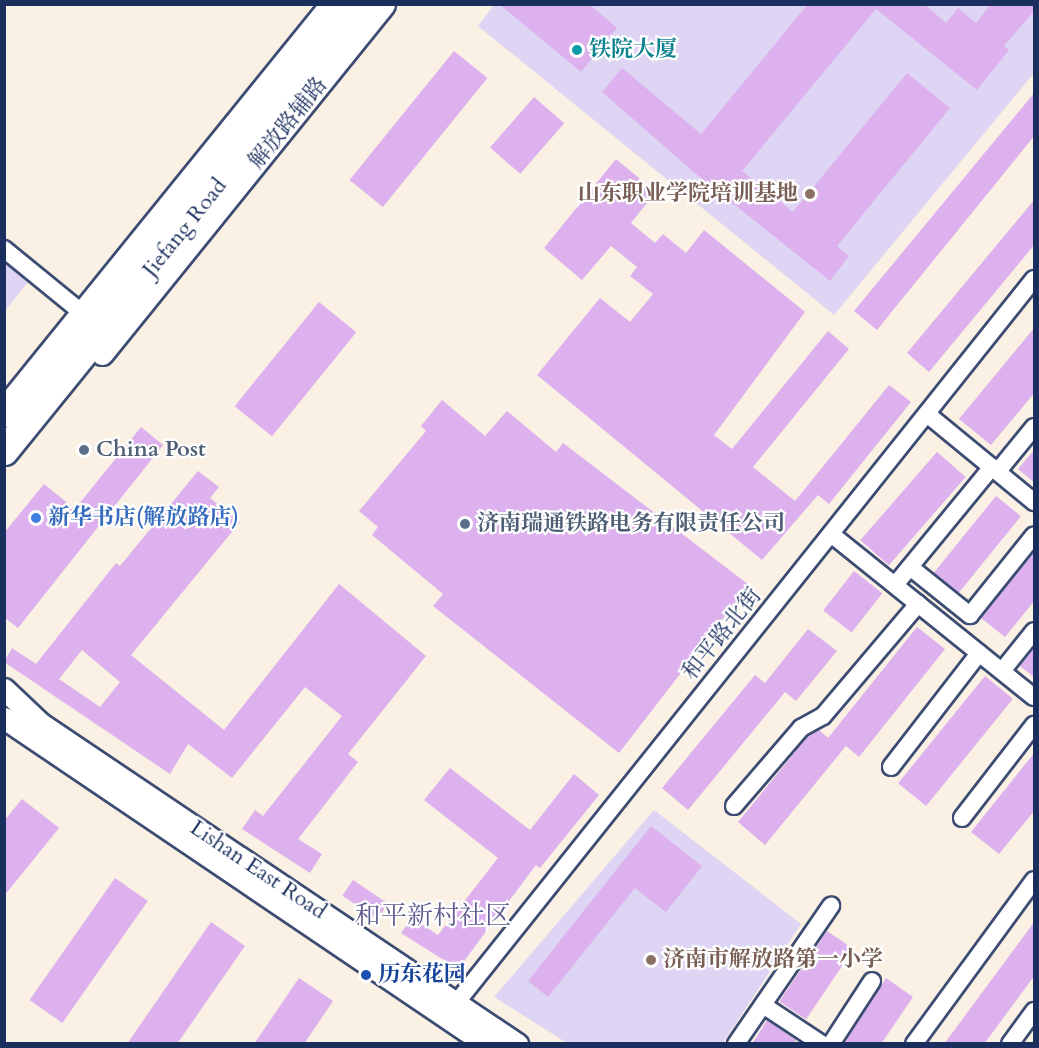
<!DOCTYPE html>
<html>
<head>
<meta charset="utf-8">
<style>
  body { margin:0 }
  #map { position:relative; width:1039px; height:1048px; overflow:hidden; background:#faf0e3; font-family:Cardo,"Noto Serif SC",serif }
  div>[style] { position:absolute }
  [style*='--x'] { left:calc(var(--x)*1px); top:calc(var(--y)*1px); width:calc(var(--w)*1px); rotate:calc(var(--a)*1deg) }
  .built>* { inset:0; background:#ded5f5 }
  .building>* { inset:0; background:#dcb1ed; transform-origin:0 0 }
  .roads { filter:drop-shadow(2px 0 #3c4c72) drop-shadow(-2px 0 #3c4c72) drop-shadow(0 2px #3c4c72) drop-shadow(0 -2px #3c4c72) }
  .minor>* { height:16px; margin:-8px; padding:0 8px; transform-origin:8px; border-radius:8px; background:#fff }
  .tertiary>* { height:21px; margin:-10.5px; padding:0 10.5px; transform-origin:10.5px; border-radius:10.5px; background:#fff }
  .primary>* { height:27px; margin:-13.5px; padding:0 13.5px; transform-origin:13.5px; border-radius:13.5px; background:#fff }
  .dots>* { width:16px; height:16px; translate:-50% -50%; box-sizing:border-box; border:3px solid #fff; border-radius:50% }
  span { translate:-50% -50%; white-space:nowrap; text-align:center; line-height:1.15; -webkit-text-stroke:4.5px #fff; paint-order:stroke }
  .culture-label { font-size:22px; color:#0d838f; font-weight:700 }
  .left { translate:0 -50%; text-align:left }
  .street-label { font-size:22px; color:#1b2f5e }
  .education-label { font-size:22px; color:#785e54; font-weight:700 }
  .right { translate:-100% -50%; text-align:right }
  .service-label { font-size:22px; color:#4e5e75; font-weight:700 }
  .shop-label { font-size:22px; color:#366cbe; font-weight:700 }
  .transit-label { font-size:22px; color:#164399; font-weight:700 }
  .quarter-label { font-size:26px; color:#5f5c90 }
  .frame { position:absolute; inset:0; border:6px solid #1b2f5e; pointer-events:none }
</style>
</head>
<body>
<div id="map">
  <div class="built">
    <div style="clip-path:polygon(495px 4px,1034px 5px,1034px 73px,834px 315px,478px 26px)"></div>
    <div style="clip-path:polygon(5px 261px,29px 281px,5px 311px)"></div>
    <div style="clip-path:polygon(654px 810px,801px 924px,723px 1043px,567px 1043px,494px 997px)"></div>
  </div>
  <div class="building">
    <div style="clip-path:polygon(499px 4px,589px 4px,617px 28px,581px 72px)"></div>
    <div style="clip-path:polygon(808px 4px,924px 4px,946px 23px,958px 8px,976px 23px,991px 4px,1035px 4px,1035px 10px,1004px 46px,1009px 50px,977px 90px,876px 9px,742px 171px,793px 212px,907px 73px,950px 108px,837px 246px,849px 256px,830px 281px,696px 174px,602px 92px,622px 68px,701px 134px)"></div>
    <div style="left:454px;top:51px;width:43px;height:166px;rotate:39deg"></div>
    <div style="clip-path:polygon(1035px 92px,1035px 135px,877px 330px,854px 311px)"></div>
    <div style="left:534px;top:97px;width:40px;height:67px;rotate:41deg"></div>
    <div style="clip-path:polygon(616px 159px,656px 192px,631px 223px,655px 243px,663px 234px,686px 253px,704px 230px,805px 312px,714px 435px,732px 449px,828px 331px,849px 349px,753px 467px,795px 501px,889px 385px,911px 402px,829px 504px,818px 495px,762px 560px,537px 375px,600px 298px,630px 322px,653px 294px,630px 276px,637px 267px,611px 246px,582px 280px,544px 248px)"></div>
    <div style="clip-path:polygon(1035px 199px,1035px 244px,929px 372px,907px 353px)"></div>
    <div style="left:319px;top:302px;width:48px;height:134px;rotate:39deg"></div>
    <div style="clip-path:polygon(1035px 327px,1035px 392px,991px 445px,959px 419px)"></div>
    <div style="clip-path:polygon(442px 400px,485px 436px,507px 411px,556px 452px,563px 443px,749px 585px,619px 753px,433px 606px,443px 594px,372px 535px,378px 527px,359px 511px,426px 431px,421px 426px)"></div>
    <div style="clip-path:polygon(141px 427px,163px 445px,18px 628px,4px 617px,4px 533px,44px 484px,75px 509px)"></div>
    <div style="clip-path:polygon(1035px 449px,1035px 483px,1018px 469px)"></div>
    <div style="left:937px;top:452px;width:38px;height:117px;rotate:41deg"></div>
    <div style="clip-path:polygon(evenodd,198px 471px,219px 487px,210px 498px,240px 522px,131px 655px,224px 730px,339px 584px,426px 656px,348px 754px,358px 762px,298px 839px,322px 854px,310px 873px,242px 829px,255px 810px,263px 816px,342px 716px,305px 687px,232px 778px,188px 744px,170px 774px,4px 662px,12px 648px,36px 664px,116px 563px,120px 566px,198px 471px,82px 650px,120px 682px,100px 707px,59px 679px,82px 650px)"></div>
    <div style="left:996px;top:496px;width:32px;height:99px;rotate:39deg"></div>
    <div style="clip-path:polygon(1035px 551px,1035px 600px,1005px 637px,981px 618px)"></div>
    <div style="left:854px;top:571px;width:36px;height:50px;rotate:38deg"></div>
    <div style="clip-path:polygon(917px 627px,945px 649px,859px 757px,846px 746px,765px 845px,738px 822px,809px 735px,819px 730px,828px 738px)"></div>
    <div style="clip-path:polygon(808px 629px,837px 651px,796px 701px,785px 692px,688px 810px,662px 788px,755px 675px,765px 683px)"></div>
    <div style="clip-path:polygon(1035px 647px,1035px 678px,1020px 666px)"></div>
    <div style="left:985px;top:676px;width:36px;height:138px;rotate:39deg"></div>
    <div style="clip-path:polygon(1035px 752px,1035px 810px,999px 854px,971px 832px)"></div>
    <div style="clip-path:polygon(450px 768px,530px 830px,574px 774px,599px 795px,540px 868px,536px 865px,458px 969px,401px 933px,412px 918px,438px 935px,498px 858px,424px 800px)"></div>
    <div style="clip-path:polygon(22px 799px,59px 828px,4px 896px,4px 821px)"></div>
    <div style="clip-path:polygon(651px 826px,702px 866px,666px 912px,635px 888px,548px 997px,528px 981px)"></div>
    <div style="left:115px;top:878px;width:40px;height:149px;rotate:35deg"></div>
    <div style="left:353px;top:880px;width:42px;height:19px;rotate:34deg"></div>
    <div style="clip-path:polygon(1035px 921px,1035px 975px,984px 1044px,944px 1044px)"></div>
    <div style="clip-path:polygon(211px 922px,245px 946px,177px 1044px,127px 1044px)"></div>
    <div style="left:827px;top:931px;width:32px;height:85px;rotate:34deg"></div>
    <div style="clip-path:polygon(299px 978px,333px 1001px,304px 1044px,254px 1044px)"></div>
    <div style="clip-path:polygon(886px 978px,913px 997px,881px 1044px,844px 1044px)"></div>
    <div style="clip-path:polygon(767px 1020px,796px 1040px,794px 1044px,752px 1044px)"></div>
  </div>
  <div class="roads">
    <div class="minor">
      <div style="--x:4;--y:249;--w:90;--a:39.2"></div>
      <div style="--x:927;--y:414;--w:139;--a:39.4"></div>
      <div style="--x:998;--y:471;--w:57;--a:-50.7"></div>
      <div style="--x:831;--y:534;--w:260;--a:38.8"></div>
      <div style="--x:910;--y:567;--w:77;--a:38.7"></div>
      <div style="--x:970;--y:615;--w:102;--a:-51.3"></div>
      <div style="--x:895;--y:585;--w:153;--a:-50.6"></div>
      <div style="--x:1002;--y:671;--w:51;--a:-51.3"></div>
      <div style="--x:891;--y:767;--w:144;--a:-52.3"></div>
      <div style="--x:734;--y:806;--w:103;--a:-49.3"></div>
      <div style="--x:801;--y:728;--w:25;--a:-29"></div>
      <div style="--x:823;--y:716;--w:147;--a:-49.7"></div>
      <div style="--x:962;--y:818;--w:118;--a:-52.3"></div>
      <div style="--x:763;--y:1005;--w:71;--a:33.5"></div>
      <div style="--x:449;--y:1012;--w:938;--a:-51.41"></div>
      <div style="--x:736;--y:1044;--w:168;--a:-55.5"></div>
      <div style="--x:831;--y:1044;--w:75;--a:-56.9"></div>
      <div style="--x:914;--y:1044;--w:203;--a:-53.8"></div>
      <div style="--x:1010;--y:1044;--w:41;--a:-54"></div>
    </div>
    <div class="tertiary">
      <div style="--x:102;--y:354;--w:449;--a:-51.1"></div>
      <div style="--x:4;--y:689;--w:51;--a:43.4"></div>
      <div style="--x:41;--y:724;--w:574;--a:33.91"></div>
      <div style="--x:4;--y:718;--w:582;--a:34.07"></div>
    </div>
    <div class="primary">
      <div style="--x:4;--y:413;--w:526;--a:-51.02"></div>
      <div style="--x:4;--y:451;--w:575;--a:-51"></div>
    </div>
  </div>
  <div class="dots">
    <div style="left:577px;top:50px;background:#0f9aa8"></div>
    <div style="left:810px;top:194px;background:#8d6e63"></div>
    <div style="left:84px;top:450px;background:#5c6f8a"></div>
    <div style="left:36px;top:518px;background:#3f7fe0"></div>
    <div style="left:465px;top:524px;background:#5c6f8a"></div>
    <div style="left:651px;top:960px;background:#8d6e63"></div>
    <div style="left:366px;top:975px;background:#1a4fb4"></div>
  </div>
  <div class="culture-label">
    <span class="left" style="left:589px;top:50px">铁院大厦</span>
  </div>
  <div class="street-label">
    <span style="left:288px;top:123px;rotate:-51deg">解放路辅路</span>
    <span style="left:185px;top:228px;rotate:-51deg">Jiefang Road</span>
    <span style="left:722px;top:634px;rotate:-51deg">和平路北街</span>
    <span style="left:258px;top:870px;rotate:34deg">Lishan East Road</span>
  </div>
  <div class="education-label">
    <span class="right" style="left:798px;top:194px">山东职业学院培训基地</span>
    <span class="left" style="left:663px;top:960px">济南市解放路第一小学</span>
  </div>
  <div class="service-label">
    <span class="left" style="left:96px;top:450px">China Post</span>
    <span class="left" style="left:477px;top:524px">济南瑞通铁路电务有限责任公司</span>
  </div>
  <div class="shop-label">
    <span class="left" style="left:48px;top:518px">新华书店(解放路店)</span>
  </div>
  <div class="transit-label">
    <span class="left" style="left:378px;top:975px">历东花园</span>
  </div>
  <div class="quarter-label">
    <span style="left:433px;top:916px">和平新村社区</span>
  </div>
  <div class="frame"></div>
</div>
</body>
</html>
